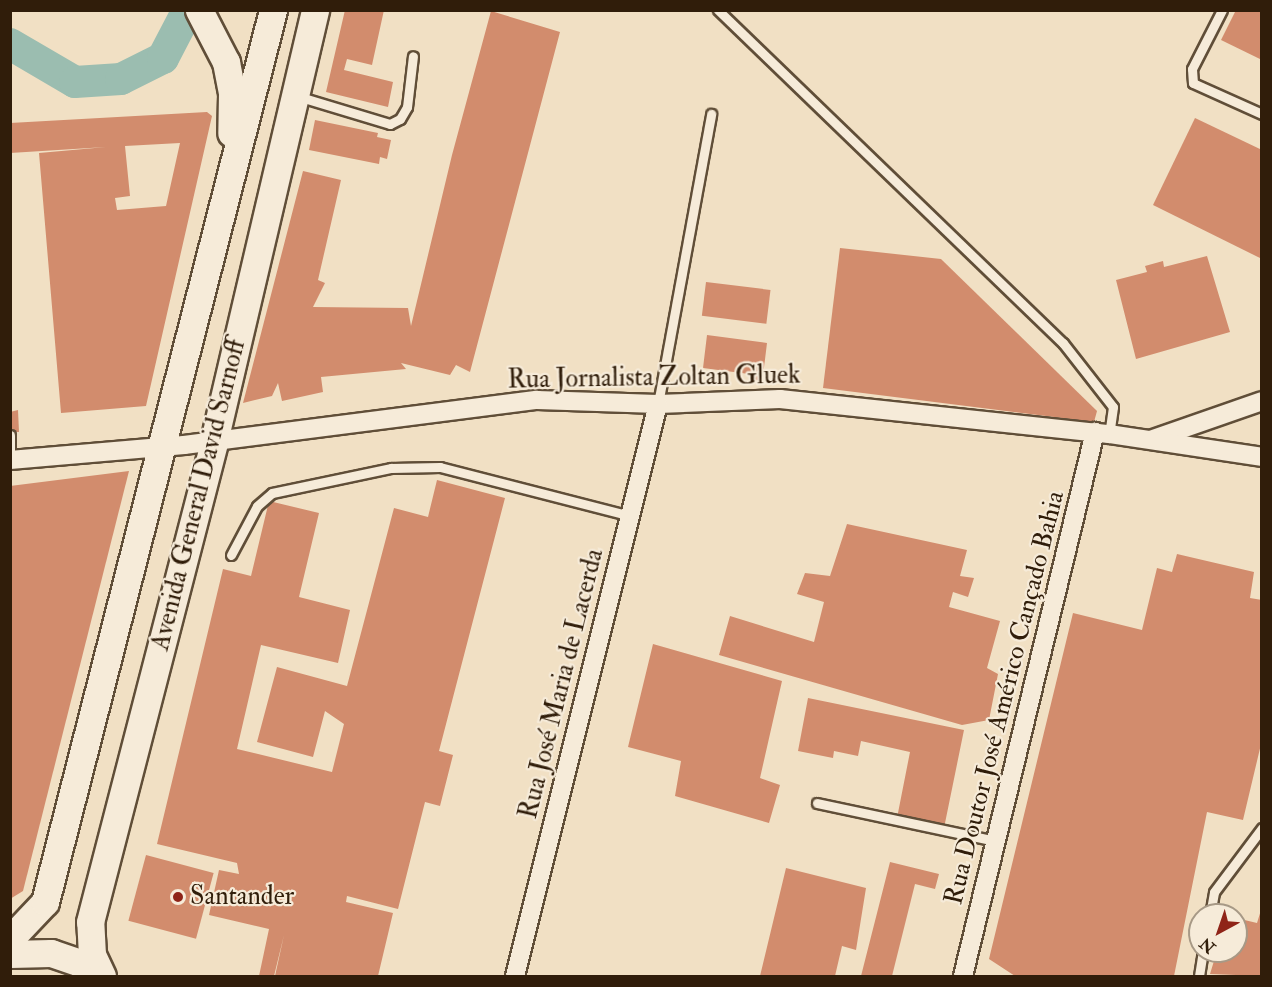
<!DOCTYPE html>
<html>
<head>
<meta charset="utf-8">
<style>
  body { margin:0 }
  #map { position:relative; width:1272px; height:987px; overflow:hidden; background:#f1e0c4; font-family:"IM FELL Double Pica",serif }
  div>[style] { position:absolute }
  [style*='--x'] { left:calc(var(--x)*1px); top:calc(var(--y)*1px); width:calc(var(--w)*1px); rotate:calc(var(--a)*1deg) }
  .river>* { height:32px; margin:-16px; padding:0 16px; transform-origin:16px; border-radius:16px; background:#9bbdb0 }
  .building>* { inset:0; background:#d28c6d; transform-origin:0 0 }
  .roads { filter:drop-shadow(2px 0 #604e38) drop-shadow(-2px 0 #604e38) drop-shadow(0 2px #604e38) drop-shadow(0 -2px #604e38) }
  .lane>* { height:9px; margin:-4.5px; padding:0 4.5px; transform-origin:4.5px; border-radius:4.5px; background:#f6ebd9 }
  .street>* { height:18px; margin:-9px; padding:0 9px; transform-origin:9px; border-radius:9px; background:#f6ebd9 }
  .secondary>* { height:27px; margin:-13.5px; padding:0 13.5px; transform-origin:13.5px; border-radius:13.5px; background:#f6ebd9 }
  .dots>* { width:16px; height:16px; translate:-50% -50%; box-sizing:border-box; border:3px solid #f6ebd9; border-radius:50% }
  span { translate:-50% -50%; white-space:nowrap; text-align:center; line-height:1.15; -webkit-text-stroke:4.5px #f6ebd9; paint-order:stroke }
  .street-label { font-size:26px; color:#301d0a }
  .poi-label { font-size:26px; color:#301d0a }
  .left { translate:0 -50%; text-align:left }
  .frame { position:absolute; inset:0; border:12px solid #301d0a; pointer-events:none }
  .north { position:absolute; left:1188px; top:903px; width:60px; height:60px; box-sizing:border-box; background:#f6ebd9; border:2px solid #a79986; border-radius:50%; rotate:220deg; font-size:16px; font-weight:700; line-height:24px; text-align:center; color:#301d0a }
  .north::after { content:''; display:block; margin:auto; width:21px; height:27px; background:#8f2418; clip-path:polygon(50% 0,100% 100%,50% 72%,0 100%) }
</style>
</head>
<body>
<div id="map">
  <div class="river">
    <div style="--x:10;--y:44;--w:75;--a:30.3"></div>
    <div style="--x:75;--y:82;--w:46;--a:-3.7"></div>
    <div style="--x:121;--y:79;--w:47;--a:-26.6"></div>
    <div style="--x:163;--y:58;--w:54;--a:-62.5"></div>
  </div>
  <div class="building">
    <div style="clip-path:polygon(345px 10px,384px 10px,372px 65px,347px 59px,344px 70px,393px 82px,388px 107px,326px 92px)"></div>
    <div style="clip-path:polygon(1236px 10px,1262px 10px,1262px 60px,1221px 40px)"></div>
    <div style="clip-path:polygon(491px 11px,560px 32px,470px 372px,456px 365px,450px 375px,401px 363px,406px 369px,321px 377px,323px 392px,282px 401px,278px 383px,272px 396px,243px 403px,303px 171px,341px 180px,318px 280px,325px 283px,313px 307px,408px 308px,411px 326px,452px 155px)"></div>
    <div style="clip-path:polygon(evenodd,207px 112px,212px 116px,146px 406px,61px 413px,39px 153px,106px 147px,10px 153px,10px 123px,207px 112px,180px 143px,166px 206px,117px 210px,115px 198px,130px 196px,125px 146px,180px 143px)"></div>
    <div style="clip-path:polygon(1195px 118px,1262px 150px,1262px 259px,1153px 205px)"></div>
    <div style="clip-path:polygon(315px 120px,378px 133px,377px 137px,391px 140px,387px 159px,380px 157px,379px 164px,309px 150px)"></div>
    <div style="clip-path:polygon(840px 248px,941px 259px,1097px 411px,1094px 422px,823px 388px)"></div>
    <div style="clip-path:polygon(1207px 256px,1230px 332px,1136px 359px,1116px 280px,1147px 272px,1145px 266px,1163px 261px,1164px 267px)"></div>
    <div style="left:706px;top:282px;width:65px;height:34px;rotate:7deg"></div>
    <div style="clip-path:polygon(707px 335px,767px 343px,762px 384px,751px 383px,749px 374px,703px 368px)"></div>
    <div style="clip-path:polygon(18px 410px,19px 432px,10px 432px,10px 412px)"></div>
    <div style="clip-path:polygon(129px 471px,23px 891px,10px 899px,10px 486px)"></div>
    <div style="clip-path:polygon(437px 480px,505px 498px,439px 751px,453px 755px,440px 806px,425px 802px,398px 909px,347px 896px,346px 902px,393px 913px,378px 976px,275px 976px,284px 935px,274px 976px,259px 976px,269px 929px,209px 915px,219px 870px,239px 874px,237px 863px,157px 844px,223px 569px,251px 576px,269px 501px,319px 513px,299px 597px,350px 610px,338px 663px,261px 645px,237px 749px,332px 772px,344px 724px,325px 711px,313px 757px,257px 742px,277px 667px,347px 686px,394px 508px,428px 517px)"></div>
    <div style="clip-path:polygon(847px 524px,967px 550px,960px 576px,974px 578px,968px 597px,953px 592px,949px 607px,1000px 621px,987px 668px,998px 674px,989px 720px,962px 725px,719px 655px,730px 616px,814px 642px,824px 602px,797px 594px,805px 573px,830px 576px)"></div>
    <div style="clip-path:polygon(1177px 554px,1254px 572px,1250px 598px,1262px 600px,1262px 740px,1243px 820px,1207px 812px,1174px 976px,1015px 976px,989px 959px,1073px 613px,1142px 630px,1157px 568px,1172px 572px)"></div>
    <div style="clip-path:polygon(653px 644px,782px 681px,760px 778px,780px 785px,769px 823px,675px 796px,681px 761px,628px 747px)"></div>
    <div style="clip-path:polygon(808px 698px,964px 730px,944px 828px,897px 818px,910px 752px,861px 741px,858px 756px,834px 751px,833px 758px,798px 751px)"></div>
    <div style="left:146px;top:855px;width:70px;height:68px;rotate:15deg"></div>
    <div style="clip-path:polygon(890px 862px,939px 874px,935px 889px,915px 884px,892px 976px,861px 976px)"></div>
    <div style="clip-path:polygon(786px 868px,866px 888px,856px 950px,842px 946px,835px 976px,760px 976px)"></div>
    <div style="clip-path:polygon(1261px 910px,1262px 976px,1210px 974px,1217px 951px,1236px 951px,1236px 918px,1257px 923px)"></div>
  </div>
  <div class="roads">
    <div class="lane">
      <div style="--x:718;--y:10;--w:479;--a:44"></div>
      <div style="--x:1063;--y:343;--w:81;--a:52"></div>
      <div style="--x:1113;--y:407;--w:27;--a:98"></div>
      <div style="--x:1222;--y:10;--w:66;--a:117"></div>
      <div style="--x:1192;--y:69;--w:14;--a:86"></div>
      <div style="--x:1193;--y:83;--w:76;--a:24.2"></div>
      <div style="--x:297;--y:96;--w:97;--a:16.8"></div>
      <div style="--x:390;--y:124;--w:11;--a:-27"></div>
      <div style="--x:400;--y:119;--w:14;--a:-60"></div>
      <div style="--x:407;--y:107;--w:51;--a:-83.3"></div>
      <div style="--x:658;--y:404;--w:295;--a:-79.6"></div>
      <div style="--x:10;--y:435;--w:18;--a:90"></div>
      <div style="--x:231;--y:555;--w:55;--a:-62"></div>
      <div style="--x:257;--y:506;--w:20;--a:-41"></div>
      <div style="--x:272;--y:493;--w:122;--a:-11.9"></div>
      <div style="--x:391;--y:468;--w:49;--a:-1.2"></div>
      <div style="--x:440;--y:467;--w:197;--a:14.4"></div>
      <div style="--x:817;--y:803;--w:183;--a:12"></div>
      <div style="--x:1210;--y:915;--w:23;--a:-80"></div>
      <div style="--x:1214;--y:892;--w:80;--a:-53.1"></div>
      <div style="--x:1199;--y:976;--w:25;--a:-81"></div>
    </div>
    <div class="street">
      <div style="--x:1153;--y:439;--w:115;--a:-19.2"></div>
      <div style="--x:10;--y:460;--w:175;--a:-4.9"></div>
      <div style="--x:184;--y:445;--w:356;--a:-7.3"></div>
      <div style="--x:537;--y:400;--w:121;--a:1.9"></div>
      <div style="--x:658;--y:404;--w:122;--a:-2.3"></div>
      <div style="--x:780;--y:399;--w:331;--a:6.1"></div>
      <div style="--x:1109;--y:434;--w:155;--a:8.5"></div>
      <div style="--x:515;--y:976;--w:590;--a:-75.96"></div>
      <div style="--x:963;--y:976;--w:560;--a:-76.36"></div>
    </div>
    <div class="secondary">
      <div style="--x:199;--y:10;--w:59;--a:62.6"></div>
      <div style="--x:226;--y:62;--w:33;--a:79"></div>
      <div style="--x:232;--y:94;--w:39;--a:91"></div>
      <div style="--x:10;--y:939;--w:51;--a:-46.6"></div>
      <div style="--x:45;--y:902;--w:921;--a:-75.66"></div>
      <div style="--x:10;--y:954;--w:41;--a:-1.4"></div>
      <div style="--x:51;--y:953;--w:31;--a:19"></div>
      <div style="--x:80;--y:963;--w:22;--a:36"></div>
      <div style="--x:102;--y:976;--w:23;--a:-115"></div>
      <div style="--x:92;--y:955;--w:33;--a:-93"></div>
      <div style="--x:90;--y:922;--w:497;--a:-75.5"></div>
      <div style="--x:214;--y:441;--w:443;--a:-76.8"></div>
    </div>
  </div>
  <div class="dots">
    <div style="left:178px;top:897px;background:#8f2418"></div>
  </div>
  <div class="street-label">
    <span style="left:654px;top:378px;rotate:-1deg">Rua Jornalista Zoltan Gluek</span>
    <span style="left:199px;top:495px;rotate:-76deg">Avenida General David Sarnoff</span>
    <span style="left:562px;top:684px;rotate:-76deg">Rua José Maria de Lacerda</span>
    <span style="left:1005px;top:698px;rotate:-76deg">Rua Doutor José Américo Cançado Bahia</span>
  </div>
  <div class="poi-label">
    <span class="left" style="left:190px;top:897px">Santander</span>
  </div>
  <div class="frame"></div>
  <div class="north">N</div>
</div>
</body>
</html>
